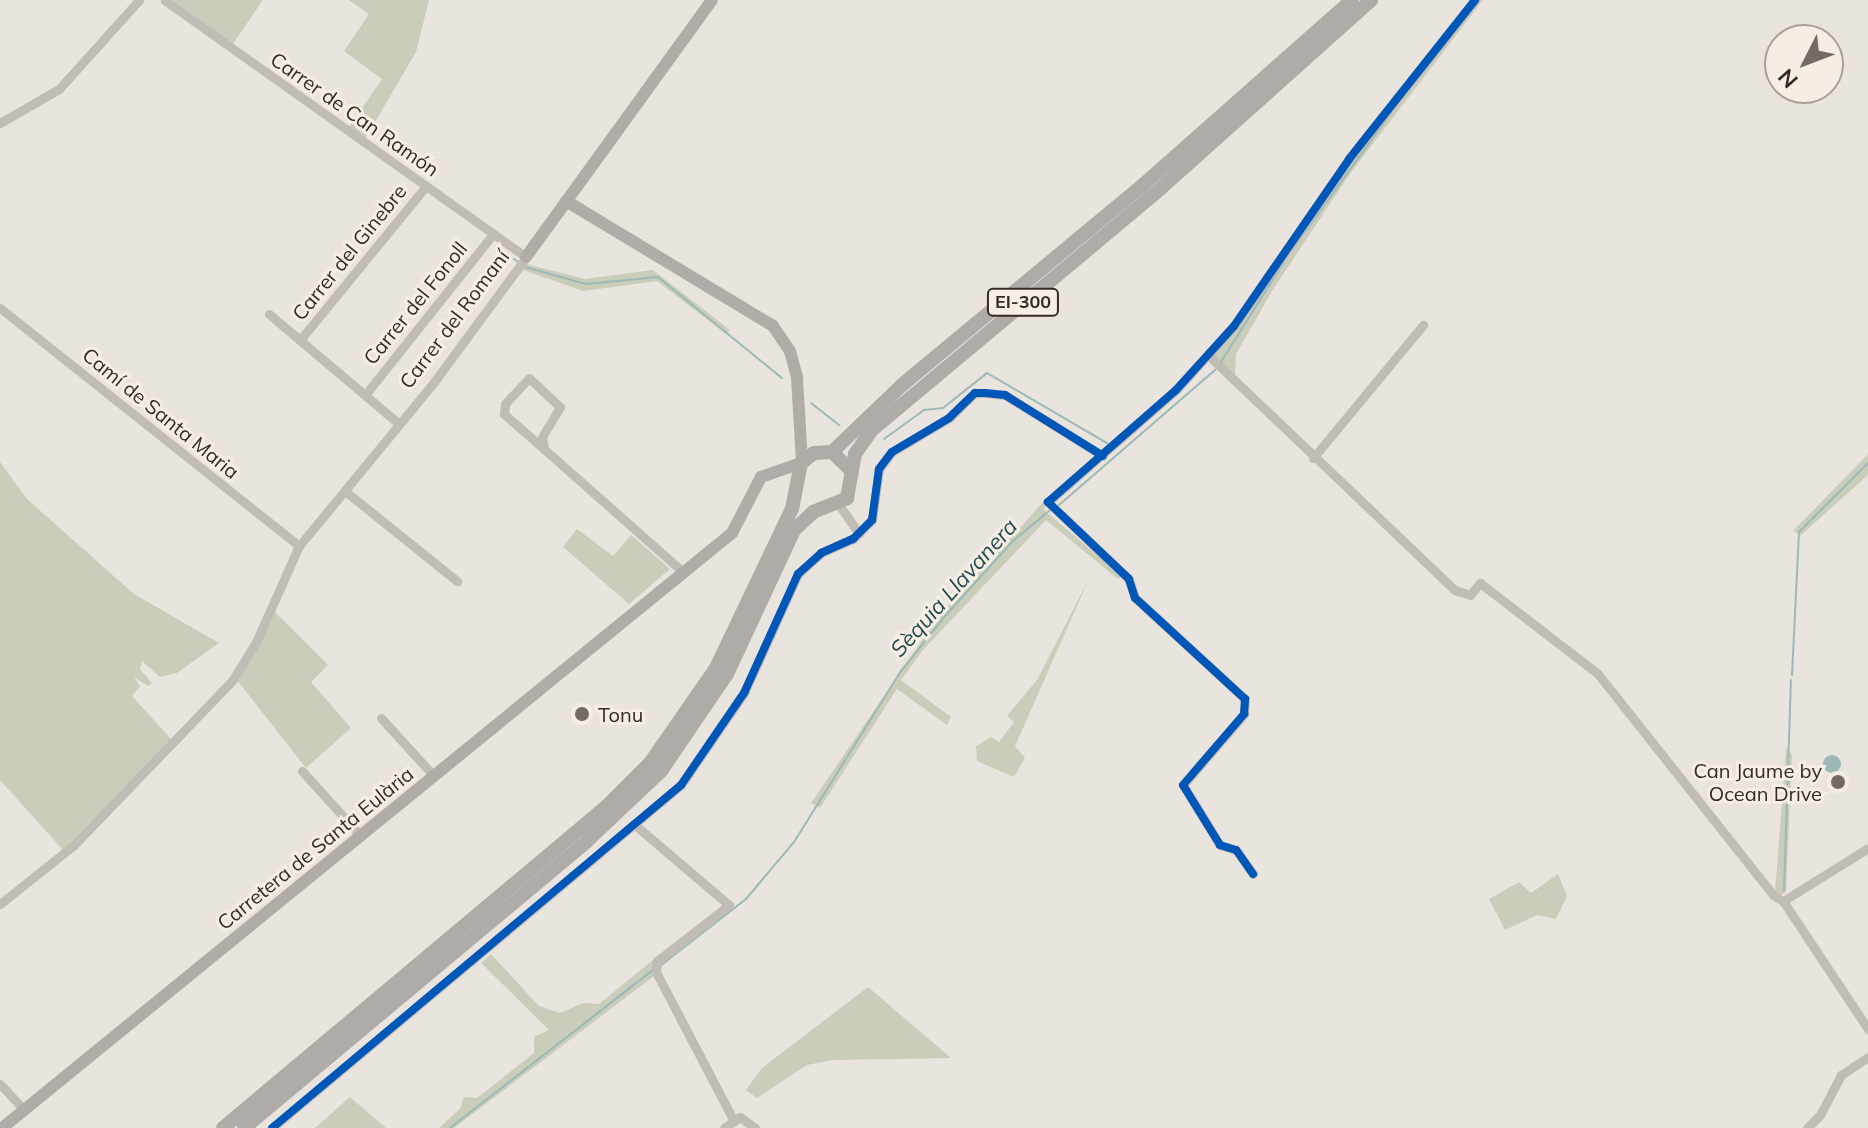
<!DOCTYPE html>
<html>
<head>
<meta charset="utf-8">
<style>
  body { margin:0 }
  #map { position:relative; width:1868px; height:1128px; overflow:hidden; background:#e9e4de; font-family:Mulish,sans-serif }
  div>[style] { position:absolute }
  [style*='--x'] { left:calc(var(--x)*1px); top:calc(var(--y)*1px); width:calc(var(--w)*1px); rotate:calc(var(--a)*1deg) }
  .green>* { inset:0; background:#cacdb9 }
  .water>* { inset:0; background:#9cb9b8 }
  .round { border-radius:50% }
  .stream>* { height:2px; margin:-1px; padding:0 1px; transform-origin:1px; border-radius:1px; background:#9cb9b8 }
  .street>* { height:9px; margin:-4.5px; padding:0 4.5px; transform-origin:4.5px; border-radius:4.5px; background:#c2bcb7 }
  .secondary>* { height:12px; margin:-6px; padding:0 6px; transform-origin:6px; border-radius:6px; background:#b2aca8 }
  .primary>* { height:14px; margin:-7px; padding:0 7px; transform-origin:7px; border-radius:7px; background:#b0aba7 }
  .cycleway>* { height:8px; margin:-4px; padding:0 4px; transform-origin:4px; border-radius:4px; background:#0057b8 }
  .dots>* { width:22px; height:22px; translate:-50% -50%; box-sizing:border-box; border:4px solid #f6eee5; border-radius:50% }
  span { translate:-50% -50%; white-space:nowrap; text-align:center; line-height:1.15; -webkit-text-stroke:6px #f6eee5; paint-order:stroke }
  .shield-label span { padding:2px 6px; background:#f6eee5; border:2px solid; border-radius:6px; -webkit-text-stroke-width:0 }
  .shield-label { font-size:18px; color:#322a26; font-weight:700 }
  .street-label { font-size:20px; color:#322a26 }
  .poi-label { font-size:20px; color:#322a26 }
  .left { translate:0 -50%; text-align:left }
  .right { translate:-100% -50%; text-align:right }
  .water-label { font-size:22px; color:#214b4e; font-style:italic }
  .north { position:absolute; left:1764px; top:24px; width:80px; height:80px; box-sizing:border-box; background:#f6eee5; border:2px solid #a8a099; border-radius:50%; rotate:228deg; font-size:22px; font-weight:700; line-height:32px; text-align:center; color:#322a26 }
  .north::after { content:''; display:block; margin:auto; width:28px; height:36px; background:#726b66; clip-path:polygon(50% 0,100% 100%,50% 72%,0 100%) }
</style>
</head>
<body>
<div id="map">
  <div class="green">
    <div style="clip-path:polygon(172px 0,263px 0,232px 45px)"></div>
    <div style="clip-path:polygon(349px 0,429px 0,416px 52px,365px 139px,349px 127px,382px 79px,344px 51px,369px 14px)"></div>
    <div style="clip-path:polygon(1478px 0,1483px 0,1349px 175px,1272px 291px,1236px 354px,1235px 379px,1212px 355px,1354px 157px)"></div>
    <div style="clip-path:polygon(526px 264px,585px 279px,653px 270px,730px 330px,726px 334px,657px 281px,583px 291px,523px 270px)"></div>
    <div style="clip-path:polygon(1868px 454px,1868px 475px,1801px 535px,1793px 531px)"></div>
    <div style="clip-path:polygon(0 462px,27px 499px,134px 594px,219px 643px,177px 673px,160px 677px,142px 661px,140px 669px,152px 683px,148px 686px,134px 677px,140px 686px,132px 696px,172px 740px,64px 851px,0 780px)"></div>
    <div style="clip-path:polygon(1047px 498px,1044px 510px,1122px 576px,1118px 579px,1046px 520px,922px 651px,901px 680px,951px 717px,947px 725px,897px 689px,820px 808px,811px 803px,936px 620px)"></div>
    <div style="clip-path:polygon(577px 529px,613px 556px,631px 535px,670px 569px,629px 604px,563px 547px)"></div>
    <div style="clip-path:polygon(1089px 579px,1015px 746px,1025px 758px,1014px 777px,977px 761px,976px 746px,991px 737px,999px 742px,1014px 722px,1007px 716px,1037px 680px)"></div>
    <div style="clip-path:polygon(274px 611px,328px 665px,311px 682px,351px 728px,306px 768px,237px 680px)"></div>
    <div style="clip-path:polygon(1786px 748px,1792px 754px,1786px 893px,1781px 894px,1775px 893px)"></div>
    <div style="clip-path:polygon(1558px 874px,1567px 896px,1556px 919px,1537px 915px,1505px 930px,1489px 899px,1519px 882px,1531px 893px)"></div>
    <div style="clip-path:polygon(491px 954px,539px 1006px,560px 1013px,583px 1003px,599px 1004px,653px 960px,654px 976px,454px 1128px,439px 1128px,460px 1109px,464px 1097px,477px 1098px,534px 1053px,534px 1037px,549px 1030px,481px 963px)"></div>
    <div style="clip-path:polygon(868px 987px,951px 1058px,832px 1060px,807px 1065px,757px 1098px,746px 1090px,762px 1068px)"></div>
    <div style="clip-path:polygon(350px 1097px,386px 1128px,315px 1128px)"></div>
  </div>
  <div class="water">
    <div class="round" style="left:1823px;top:755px;width:18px;height:18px"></div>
  </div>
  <div class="stream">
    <div style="--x:1291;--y:251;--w:170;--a:-54.1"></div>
    <div style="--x:510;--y:256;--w:10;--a:37"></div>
    <div style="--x:525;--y:267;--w:63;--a:15.6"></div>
    <div style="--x:586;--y:284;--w:72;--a:-5.6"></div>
    <div style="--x:658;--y:277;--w:160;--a:39.2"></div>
    <div style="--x:1221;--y:362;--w:117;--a:-57.9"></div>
    <div style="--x:811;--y:403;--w:36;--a:38"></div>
    <div style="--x:884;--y:439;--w:49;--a:-35.9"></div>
    <div style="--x:924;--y:410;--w:19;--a:-6"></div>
    <div style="--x:943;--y:408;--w:56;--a:-38.5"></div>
    <div style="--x:987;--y:373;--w:139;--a:30.3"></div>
    <div style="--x:1059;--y:505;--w:209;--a:-40.9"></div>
    <div style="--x:1792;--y:675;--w:143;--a:-87.2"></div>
    <div style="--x:1799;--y:532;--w:98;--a:-45"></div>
    <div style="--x:1784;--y:890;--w:210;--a:-88.1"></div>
    <div style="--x:660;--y:966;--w:109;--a:-37.9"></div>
    <div style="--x:746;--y:899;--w:75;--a:-49.9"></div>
    <div style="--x:794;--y:842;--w:202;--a:-58"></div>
    <div style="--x:901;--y:671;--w:70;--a:-51.3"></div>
    <div style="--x:945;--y:616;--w:101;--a:-47.8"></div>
    <div style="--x:1013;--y:541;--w:48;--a:-40"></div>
    <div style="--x:450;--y:1128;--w:259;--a:-37.9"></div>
  </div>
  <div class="street">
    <div style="--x:0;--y:123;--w:68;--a:-30"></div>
    <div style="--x:59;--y:89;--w:120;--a:-48"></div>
    <div style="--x:0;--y:308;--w:382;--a:38.5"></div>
    <div style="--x:269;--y:314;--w:170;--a:40.2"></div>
    <div style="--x:300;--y:340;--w:199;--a:-50.7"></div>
    <div style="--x:1208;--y:355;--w:341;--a:43.6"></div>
    <div style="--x:1455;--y:590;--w:16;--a:18"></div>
    <div style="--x:1470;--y:595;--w:16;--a:-50"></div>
    <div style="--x:1480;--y:583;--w:149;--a:37.6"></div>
    <div style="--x:1598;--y:674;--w:282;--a:51.6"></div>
    <div style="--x:1773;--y:895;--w:12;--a:31"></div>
    <div style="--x:1783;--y:901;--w:154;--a:56.4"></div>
    <div style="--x:365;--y:395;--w:206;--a:-51.5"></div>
    <div style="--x:544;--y:449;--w:12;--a:-99"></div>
    <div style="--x:542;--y:437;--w:35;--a:-59"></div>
    <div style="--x:560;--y:407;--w:42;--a:-136.9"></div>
    <div style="--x:529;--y:378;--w:35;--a:133"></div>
    <div style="--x:505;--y:404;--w:10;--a:96"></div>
    <div style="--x:504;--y:414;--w:53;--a:41.2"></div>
    <div style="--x:544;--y:449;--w:187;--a:41.5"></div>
    <div style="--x:1313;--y:458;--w:173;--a:-50.4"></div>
    <div style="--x:345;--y:491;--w:144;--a:38.8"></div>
    <div style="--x:839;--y:505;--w:35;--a:55"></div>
    <div style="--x:381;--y:718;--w:79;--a:47.6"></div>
    <div style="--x:302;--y:771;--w:88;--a:47.8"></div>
    <div style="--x:635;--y:825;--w:123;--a:40.4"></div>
    <div style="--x:729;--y:905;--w:91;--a:142.1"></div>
    <div style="--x:657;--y:961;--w:11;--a:95"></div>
    <div style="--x:656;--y:972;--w:168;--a:62.4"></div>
    <div style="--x:734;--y:1121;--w:12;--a:145"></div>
    <div style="--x:1253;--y:874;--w:29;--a:-125"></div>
    <div style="--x:1236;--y:850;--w:17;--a:-163"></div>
    <div style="--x:1220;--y:845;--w:70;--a:-121.7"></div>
    <div style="--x:1183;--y:785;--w:94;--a:-49.3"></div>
    <div style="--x:1244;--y:714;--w:15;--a:-86"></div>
    <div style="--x:1245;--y:699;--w:149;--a:-137.4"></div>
    <div style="--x:1135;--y:598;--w:20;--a:-108"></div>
    <div style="--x:1129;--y:579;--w:112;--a:-136.5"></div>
    <div style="--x:1048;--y:502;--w:170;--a:-41.2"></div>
    <div style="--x:1176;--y:390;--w:86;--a:-47.8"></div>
    <div style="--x:1234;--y:326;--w:203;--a:-55.4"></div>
    <div style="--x:1349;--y:159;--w:203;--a:-51.6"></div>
    <div style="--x:1783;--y:901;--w:100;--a:-31.9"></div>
    <div style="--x:0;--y:904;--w:95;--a:-38.6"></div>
    <div style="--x:74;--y:845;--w:228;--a:-46.1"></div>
    <div style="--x:232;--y:681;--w:46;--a:-58.4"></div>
    <div style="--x:256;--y:642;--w:105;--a:-65.9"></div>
    <div style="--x:299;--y:546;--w:212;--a:-50.5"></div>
    <div style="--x:434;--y:382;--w:155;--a:-53.6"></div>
    <div style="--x:526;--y:257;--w:443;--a:-144.6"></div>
    <div style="--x:0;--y:1084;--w:35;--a:47"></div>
    <div style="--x:734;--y:1121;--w:7;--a:-34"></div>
    <div style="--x:740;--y:1117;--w:19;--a:36"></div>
    <div style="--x:272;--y:1128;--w:534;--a:-39.98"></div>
    <div style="--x:681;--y:785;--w:112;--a:-55.6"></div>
    <div style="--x:744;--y:693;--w:131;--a:-65.6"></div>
    <div style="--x:798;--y:574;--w:31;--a:-42"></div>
    <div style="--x:821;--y:553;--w:35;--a:-24"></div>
    <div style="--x:853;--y:539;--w:27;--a:-45"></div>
    <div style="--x:872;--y:520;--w:51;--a:-82.2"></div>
    <div style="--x:879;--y:469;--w:21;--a:-53"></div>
    <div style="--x:892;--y:452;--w:66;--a:-30.8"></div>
    <div style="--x:949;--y:418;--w:36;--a:-44"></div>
    <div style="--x:975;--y:393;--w:10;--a:0"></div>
    <div style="--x:985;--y:393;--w:20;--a:6"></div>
    <div style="--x:1005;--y:395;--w:115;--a:31.9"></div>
    <div style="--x:1807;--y:1128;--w:18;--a:-45"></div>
    <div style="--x:1820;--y:1115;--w:45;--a:-62.3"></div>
    <div style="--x:1841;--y:1075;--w:32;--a:-34"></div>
  </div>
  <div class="secondary">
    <div style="--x:566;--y:201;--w:242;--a:31.1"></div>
    <div style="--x:773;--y:326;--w:30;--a:56"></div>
    <div style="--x:790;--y:351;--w:28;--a:75"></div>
    <div style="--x:797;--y:378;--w:84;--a:86.6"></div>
    <div style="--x:526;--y:257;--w:317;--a:-54.1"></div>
    <div style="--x:2;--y:1128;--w:942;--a:-39.18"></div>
    <div style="--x:732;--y:533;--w:63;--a:-62.6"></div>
    <div style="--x:761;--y:477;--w:42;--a:-19.3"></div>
  </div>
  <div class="primary">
    <div style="--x:832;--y:452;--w:97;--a:-43.7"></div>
    <div style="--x:902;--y:385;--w:313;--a:-39.7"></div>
    <div style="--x:1143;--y:185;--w:279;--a:-41.5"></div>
    <div style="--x:223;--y:1128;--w:501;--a:-39.98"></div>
    <div style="--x:607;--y:806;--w:61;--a:-45"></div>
    <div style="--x:650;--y:763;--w:116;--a:-55.2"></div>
    <div style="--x:716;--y:668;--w:176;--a:-64.5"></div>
    <div style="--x:792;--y:509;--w:47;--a:-78.9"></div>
    <div style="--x:801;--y:463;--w:16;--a:-38"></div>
    <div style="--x:814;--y:453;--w:18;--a:-3"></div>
    <div style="--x:832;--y:452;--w:28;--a:44"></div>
    <div style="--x:244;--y:1128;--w:447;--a:-39.9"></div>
    <div style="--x:587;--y:841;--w:102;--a:-43.4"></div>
    <div style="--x:661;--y:771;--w:117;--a:-55.8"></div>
    <div style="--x:727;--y:674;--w:159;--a:-65"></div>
    <div style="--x:794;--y:530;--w:26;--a:-43"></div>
    <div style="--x:813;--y:512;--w:37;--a:-22"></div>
    <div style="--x:847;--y:498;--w:45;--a:-79.7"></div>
    <div style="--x:855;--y:454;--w:29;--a:-55"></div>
    <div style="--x:872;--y:430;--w:377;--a:-39.9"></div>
    <div style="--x:1161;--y:188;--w:282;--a:-41.8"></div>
  </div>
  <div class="cycleway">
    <div style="--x:1253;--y:874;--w:29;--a:-125"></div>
    <div style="--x:1236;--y:850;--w:17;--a:-163"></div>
    <div style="--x:1220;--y:845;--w:70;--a:-121.7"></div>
    <div style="--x:1183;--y:785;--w:94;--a:-49.3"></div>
    <div style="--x:1244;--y:714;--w:15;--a:-86"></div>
    <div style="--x:1245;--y:699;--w:149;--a:-137.4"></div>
    <div style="--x:1135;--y:598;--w:20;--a:-108"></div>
    <div style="--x:1129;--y:579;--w:112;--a:-136.5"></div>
    <div style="--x:1048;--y:502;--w:170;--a:-41.2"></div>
    <div style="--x:1176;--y:390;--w:86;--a:-47.8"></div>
    <div style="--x:1234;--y:326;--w:203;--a:-55.4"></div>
    <div style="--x:1349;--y:159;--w:203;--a:-51.6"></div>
    <div style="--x:272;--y:1128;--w:534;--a:-39.98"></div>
    <div style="--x:681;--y:785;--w:112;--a:-55.6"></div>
    <div style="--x:744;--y:693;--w:131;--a:-65.6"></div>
    <div style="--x:798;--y:574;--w:31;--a:-42"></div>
    <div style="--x:821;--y:553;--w:35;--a:-24"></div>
    <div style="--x:853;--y:539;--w:27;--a:-45"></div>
    <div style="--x:872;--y:520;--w:51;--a:-82.2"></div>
    <div style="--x:879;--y:469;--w:21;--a:-53"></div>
    <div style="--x:892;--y:452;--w:66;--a:-30.8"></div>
    <div style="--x:949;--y:418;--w:36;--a:-44"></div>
    <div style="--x:975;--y:393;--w:10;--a:0"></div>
    <div style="--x:985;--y:393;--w:20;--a:6"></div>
    <div style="--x:1005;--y:395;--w:115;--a:31.9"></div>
  </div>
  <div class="dots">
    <div style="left:582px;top:714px;background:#726b66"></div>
    <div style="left:1838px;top:782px;background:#726b66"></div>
  </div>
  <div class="shield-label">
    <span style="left:1023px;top:302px">EI-300</span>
  </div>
  <div class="street-label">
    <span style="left:355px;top:114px;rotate:35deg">Carrer de Can Ramón</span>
    <span style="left:349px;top:252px;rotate:-51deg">Carrer del Ginebre</span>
    <span style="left:415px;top:303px;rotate:-51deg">Carrer del Fonoll</span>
    <span style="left:454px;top:319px;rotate:-53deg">Carrer del Romaní</span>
    <span style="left:161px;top:413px;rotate:39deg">Camí de Santa Maria</span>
    <span style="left:315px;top:848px;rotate:-39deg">Carretera de Santa Eulària</span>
  </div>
  <div class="poi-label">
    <span class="left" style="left:598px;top:714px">Tonu</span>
    <span class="right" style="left:1822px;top:782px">Can Jaume by<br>Ocean Drive</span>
  </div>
  <div class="water-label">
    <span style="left:954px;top:588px;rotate:-48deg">Sèquia Llavanera</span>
  </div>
  <div class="north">N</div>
</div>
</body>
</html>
